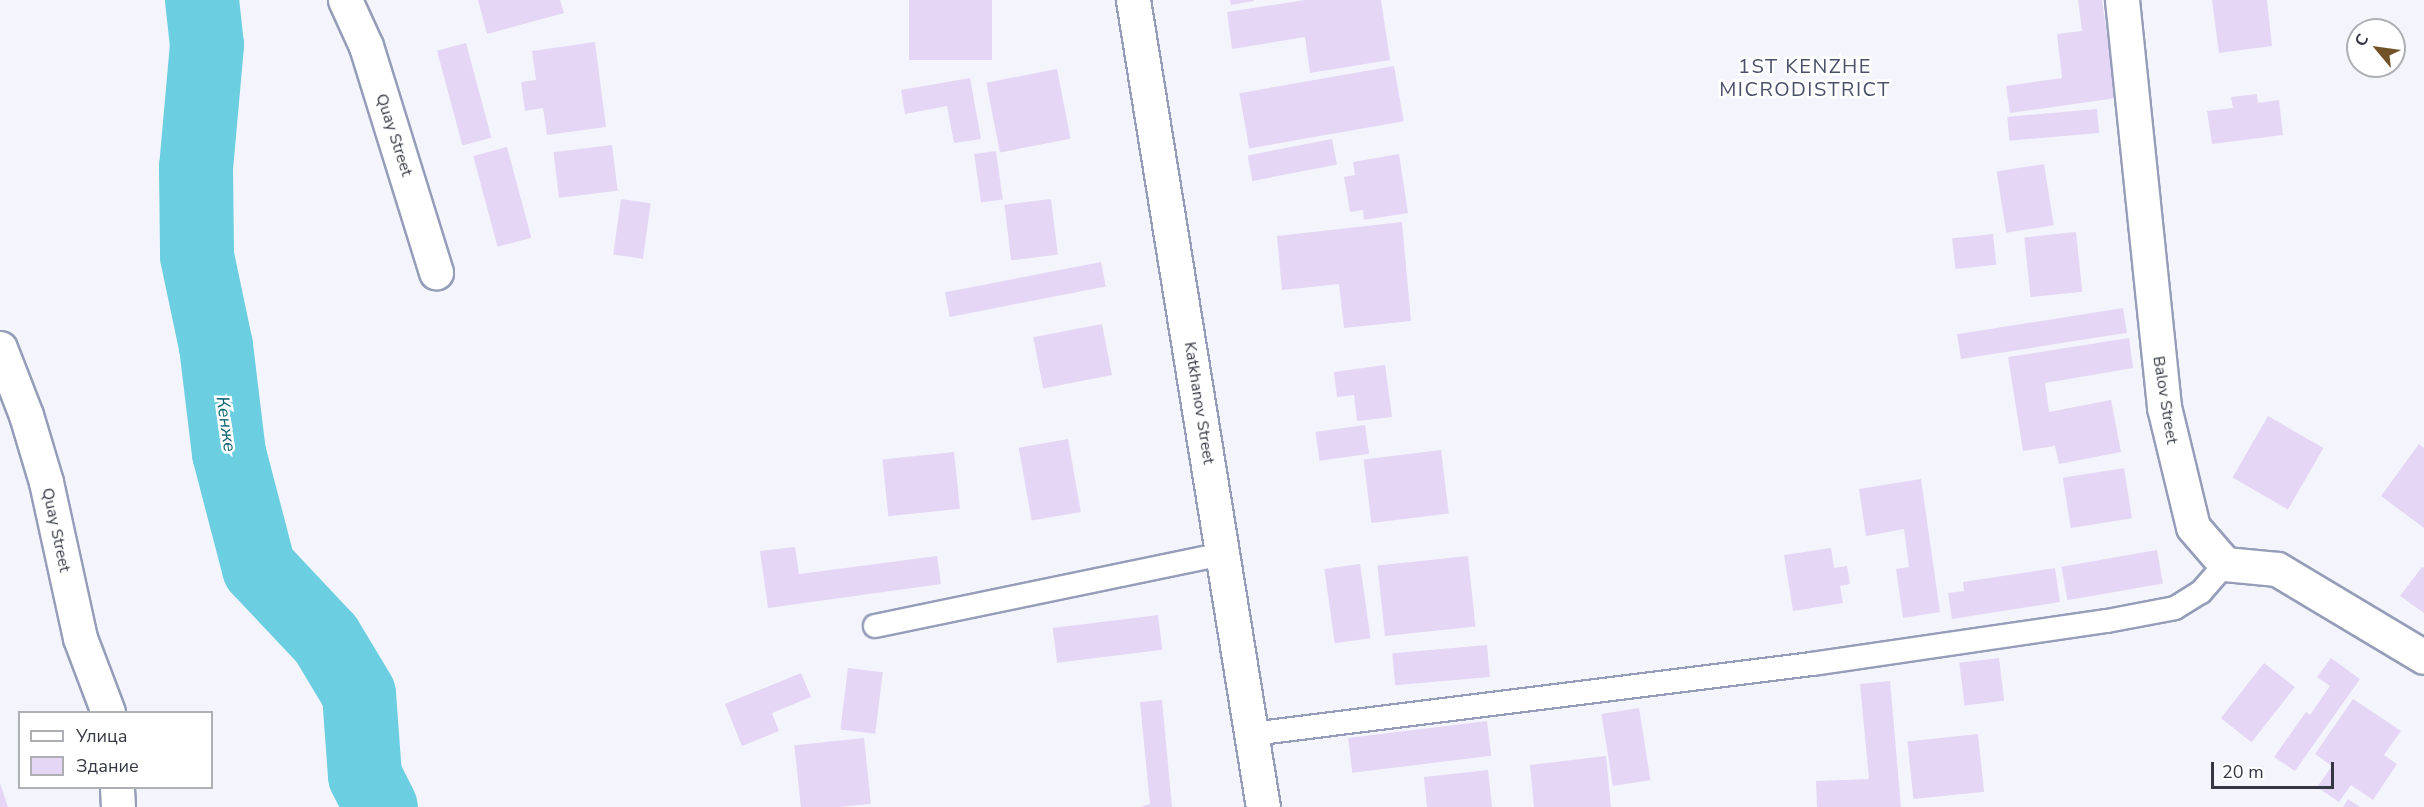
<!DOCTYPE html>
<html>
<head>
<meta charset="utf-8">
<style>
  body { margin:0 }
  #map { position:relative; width:2424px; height:807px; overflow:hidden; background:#f4f5fc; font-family:"Nunito Sans",sans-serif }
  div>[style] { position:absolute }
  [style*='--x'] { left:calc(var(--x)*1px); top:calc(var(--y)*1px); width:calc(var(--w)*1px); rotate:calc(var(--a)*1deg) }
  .river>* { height:74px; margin:-37px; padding:0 37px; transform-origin:37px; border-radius:37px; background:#6bcfe1 }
  .building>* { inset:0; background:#e4d6f4; transform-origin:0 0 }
  .roads { filter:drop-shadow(2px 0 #969db9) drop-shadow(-2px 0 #969db9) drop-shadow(0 2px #969db9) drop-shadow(0 -2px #969db9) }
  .lane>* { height:22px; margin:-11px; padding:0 11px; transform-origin:11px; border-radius:11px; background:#fff }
  .street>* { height:33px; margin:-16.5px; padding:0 16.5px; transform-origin:16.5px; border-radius:16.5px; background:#fff }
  span { translate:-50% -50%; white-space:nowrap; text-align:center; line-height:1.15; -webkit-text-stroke:5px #fff; paint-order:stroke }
  .street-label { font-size:16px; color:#343743 }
  .water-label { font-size:18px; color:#0c636f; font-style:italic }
  .quarter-label { font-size:20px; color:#4a5069; letter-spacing:1.5px }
  .legend { position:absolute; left:18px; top:711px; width:195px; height:78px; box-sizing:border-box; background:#fff; border:2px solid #aeafb4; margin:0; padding:8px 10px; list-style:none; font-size:18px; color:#343743 }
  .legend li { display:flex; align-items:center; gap:12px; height:30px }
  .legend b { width:30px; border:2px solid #aeafb4 }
  .north { position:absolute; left:2346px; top:18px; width:60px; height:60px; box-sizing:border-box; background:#fff; border:2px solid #aeafb4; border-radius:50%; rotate:299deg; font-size:16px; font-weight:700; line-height:24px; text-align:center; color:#343743 }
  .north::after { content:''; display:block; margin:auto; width:21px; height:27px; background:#715327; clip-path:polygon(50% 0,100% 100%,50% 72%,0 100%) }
  .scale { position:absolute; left:2211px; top:762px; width:123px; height:27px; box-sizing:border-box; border:3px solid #343743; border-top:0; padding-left:8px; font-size:18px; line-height:21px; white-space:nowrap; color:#343743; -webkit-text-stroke:4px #fff; paint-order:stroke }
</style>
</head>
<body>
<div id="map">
  <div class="river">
    <div style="--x:202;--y:0;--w:45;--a:83.7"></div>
    <div style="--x:207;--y:45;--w:123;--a:95.1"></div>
    <div style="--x:196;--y:168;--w:88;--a:89.3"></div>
    <div style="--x:197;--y:256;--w:92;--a:78.1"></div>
    <div style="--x:216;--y:346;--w:108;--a:83.1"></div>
    <div style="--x:229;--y:453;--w:119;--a:75.4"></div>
    <div style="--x:259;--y:568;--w:98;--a:46.7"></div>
    <div style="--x:326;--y:639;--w:64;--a:59"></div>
    <div style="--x:359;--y:694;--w:82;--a:85.8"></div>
    <div style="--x:365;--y:776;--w:35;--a:63"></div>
  </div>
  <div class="building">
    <div style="clip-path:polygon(478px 0,560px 0,564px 13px,487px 34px)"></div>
    <div style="left:909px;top:0;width:83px;height:60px"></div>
    <div style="clip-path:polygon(1230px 0,1254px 0,1254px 1px,1231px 5px)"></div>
    <div style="clip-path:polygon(1305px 0,1381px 0,1390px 60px,1310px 73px,1305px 37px,1232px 49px,1227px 12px)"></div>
    <div style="clip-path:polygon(2078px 0,2102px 0,2116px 98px,2010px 113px,2006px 86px,2062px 78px,2057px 34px,2082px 31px)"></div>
    <div style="clip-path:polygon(2212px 0,2267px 0,2272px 46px,2219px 53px)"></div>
    <div style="clip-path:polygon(595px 42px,606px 127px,547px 135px,543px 108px,525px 111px,521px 82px,536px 80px,532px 51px)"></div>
    <div style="left:466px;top:43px;width:98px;height:30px;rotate:75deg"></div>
    <div style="left:1394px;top:66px;width:56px;height:157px;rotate:80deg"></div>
    <div style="left:1057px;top:69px;width:71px;height:72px;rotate:79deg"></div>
    <div style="clip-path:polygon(970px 78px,981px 139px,954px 143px,947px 106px,905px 114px,901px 90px)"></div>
    <div style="clip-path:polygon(2257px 94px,2258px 103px,2279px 100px,2283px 135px,2212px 144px,2207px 111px,2233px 108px,2231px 97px)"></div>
    <div style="left:2097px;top:109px;width:24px;height:90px;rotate:85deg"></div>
    <div style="left:1332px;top:139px;width:26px;height:86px;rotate:79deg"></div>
    <div style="left:612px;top:145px;width:46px;height:59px;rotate:83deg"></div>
    <div style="left:507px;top:147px;width:94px;height:35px;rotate:75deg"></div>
    <div style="left:996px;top:151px;width:49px;height:22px;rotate:82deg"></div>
    <div style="clip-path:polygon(1399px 154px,1408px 213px,1364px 220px,1363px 210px,1350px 212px,1344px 177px,1355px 175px,1353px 162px)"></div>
    <div style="left:2044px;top:164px;width:62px;height:48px;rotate:81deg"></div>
    <div style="left:621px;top:199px;width:30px;height:56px;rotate:8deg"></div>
    <div style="left:1051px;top:199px;width:56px;height:47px;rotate:83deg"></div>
    <div style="clip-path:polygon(1402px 222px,1411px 321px,1344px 328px,1339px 284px,1282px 290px,1277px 236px)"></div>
    <div style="left:2076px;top:232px;width:60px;height:52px;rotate:84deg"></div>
    <div style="left:1993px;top:234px;width:31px;height:41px;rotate:84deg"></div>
    <div style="left:1101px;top:262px;width:25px;height:159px;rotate:79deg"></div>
    <div style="left:2123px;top:308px;width:25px;height:168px;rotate:81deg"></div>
    <div style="left:1102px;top:324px;width:52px;height:70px;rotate:79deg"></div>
    <div style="clip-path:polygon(2129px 338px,2133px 368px,2045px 383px,2049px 412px,2111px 400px,2121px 452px,2059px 464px,2055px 446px,2023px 451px,2008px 357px)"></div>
    <div style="clip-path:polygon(1385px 365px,1392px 417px,1357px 421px,1354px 395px,1337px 397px,1334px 372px)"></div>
    <div style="left:2268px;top:416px;width:64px;height:71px;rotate:30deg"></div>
    <div style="left:1365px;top:425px;width:29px;height:50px;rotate:82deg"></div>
    <div style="left:1068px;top:439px;width:74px;height:50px;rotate:80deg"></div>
    <div style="clip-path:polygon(2419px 444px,2424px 448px,2424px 528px,2381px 496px)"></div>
    <div style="left:1441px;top:450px;width:64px;height:78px;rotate:83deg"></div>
    <div style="left:954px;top:452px;width:57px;height:72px;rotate:84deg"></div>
    <div style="left:2124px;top:468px;width:51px;height:62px;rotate:81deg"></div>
    <div style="clip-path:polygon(1921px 479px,1940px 612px,1903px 618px,1896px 569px,1909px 567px,1904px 529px,1866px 536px,1859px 489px)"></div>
    <div style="clip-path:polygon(795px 547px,799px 574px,937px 556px,941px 584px,768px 608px,760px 551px)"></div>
    <div style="clip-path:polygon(1831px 548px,1834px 568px,1847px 566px,1850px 584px,1840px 586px,1843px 603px,1793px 611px,1784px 555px)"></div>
    <div style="left:2157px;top:550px;width:34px;height:97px;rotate:80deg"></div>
    <div style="left:1468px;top:556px;width:71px;height:91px;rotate:84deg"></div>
    <div style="left:1360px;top:564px;width:75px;height:36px;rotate:82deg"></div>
    <div style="clip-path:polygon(2422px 567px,2424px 568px,2424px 613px,2400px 596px)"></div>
    <div style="clip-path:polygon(2055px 568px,2060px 602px,1952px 619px,1948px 593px,1964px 591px,1963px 582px)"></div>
    <div style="left:1158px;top:615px;width:35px;height:106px;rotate:83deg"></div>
    <div style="left:1487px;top:645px;width:32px;height:95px;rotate:85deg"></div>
    <div style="left:1999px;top:658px;width:43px;height:40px;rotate:83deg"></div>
    <div style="clip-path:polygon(2331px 658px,2360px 679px,2295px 771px,2274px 757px,2306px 712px,2310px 715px,2330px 686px,2317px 677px)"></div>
    <div style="left:2264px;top:663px;width:39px;height:70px;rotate:38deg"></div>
    <div style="left:848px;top:668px;width:35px;height:62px;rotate:7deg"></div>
    <div style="clip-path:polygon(801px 673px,811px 697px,772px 713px,779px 731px,742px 746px,725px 704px)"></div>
    <div style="clip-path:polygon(1890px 681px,1901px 807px,1817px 807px,1816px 781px,1869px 779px,1860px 684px)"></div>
    <div style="clip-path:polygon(2353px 699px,2401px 731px,2384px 755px,2397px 764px,2373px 800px,2351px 785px,2339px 802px,2317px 787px,2332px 766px,2315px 754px)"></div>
    <div style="clip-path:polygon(1162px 700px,1172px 807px,1140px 807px,1150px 804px,1140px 702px)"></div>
    <div style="left:1639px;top:708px;width:73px;height:38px;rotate:81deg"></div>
    <div style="left:1487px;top:721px;width:35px;height:140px;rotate:83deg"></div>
    <div style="left:1978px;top:734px;width:58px;height:71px;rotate:84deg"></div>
    <div style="left:864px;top:738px;width:66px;height:70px;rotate:84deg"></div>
    <div style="clip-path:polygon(1606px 756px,1611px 807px,1534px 807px,1530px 765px)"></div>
    <div style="clip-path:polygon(1488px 770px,1492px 807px,1427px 807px,1424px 777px)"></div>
    <div style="clip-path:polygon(0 784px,0 783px,8px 807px,0 807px)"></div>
    <div style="clip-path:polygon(2348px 799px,2360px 807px,2343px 807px)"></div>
  </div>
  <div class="roads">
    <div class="lane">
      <div style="--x:875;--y:626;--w:355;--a:-11.7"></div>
      <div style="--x:1252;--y:734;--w:564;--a:-7.13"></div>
      <div style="--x:1812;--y:664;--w:298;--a:-8.3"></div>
      <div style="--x:2107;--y:621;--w:69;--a:-10.8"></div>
      <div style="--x:2175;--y:608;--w:31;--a:-32"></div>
      <div style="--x:2201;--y:592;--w:37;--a:-49"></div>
    </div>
    <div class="street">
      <div style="--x:345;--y:0;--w:51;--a:65.5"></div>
      <div style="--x:366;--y:46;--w:237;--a:72.8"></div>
      <div style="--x:1133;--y:0;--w:817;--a:80.85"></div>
      <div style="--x:2122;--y:0;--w:409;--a:84.1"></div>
      <div style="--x:2164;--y:407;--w:123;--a:76.4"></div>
      <div style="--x:2193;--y:527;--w:49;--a:49.1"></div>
      <div style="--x:2225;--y:564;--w:52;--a:5.5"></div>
      <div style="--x:2277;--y:569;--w:171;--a:30.9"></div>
      <div style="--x:0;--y:348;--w:72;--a:68.8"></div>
      <div style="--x:26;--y:415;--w:70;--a:73.4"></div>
      <div style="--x:46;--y:482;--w:160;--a:77.7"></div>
      <div style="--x:80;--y:638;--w:79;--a:69.3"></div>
      <div style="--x:117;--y:788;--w:19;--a:87"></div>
    </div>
  </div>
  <div class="street-label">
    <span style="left:394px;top:135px;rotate:72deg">Quay Street</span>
    <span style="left:2165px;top:400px;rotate:81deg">Balov Street</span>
    <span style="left:1199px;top:403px;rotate:81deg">Katkhanov Street</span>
    <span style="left:56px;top:530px;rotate:78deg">Quay Street</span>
  </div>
  <div class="water-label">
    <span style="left:226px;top:424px;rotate:82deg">Кенже</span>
  </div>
  <div class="quarter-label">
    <span style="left:1805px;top:78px">1ST KENZHE<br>MICRODISTRICT</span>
  </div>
  <ul class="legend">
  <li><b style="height:8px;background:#fff"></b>Улица</li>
  <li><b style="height:16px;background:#e4d6f4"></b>Здание</li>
  </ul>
  <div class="north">С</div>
  <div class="scale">20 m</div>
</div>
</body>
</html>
